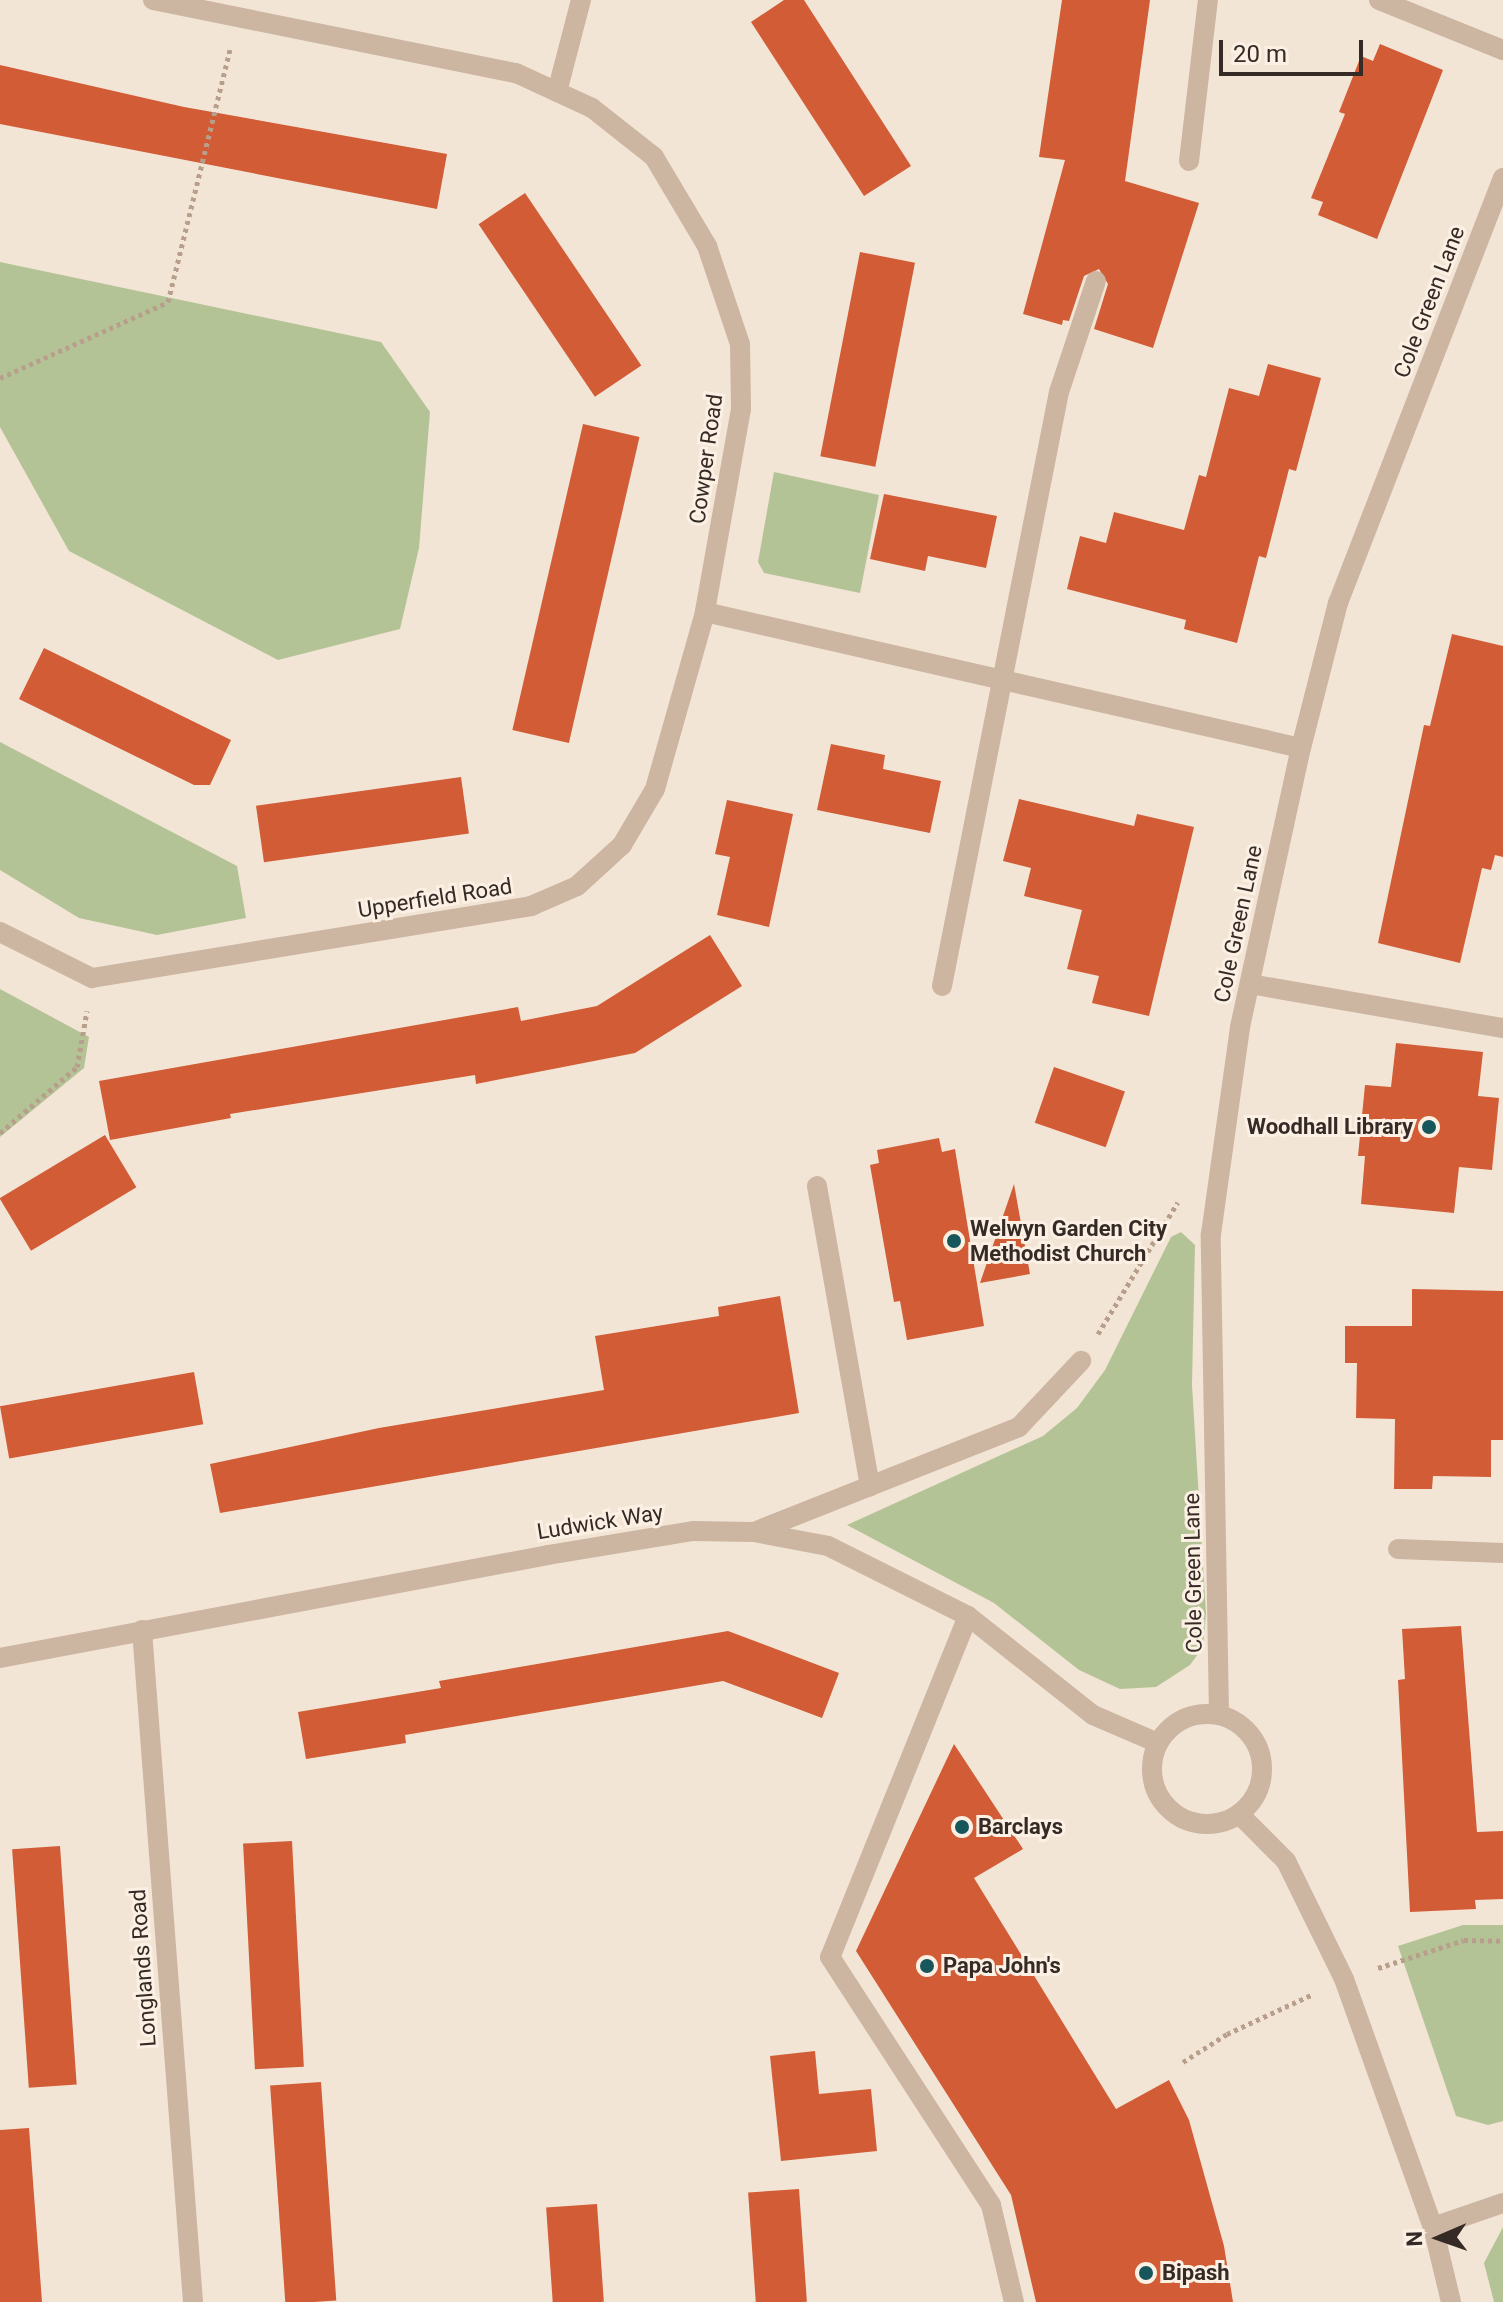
<!DOCTYPE html>
<html>
<head>
<meta charset="utf-8">
<style>
  body { margin:0 }
  #map { position:relative; width:1503px; height:2302px; overflow:hidden; background:#f3e5d6; font-family:Roboto,sans-serif }
  div>[style] { position:absolute }
  [style*='--x'] { left:calc(var(--x)*1px); top:calc(var(--y)*1px); width:calc(var(--w)*1px); rotate:calc(var(--a)*1deg) }
  .green>* { inset:0; background:#b4c395 }
  .building>* { inset:0; background:#d15c36; transform-origin:0 0 }
  .path>* { height:5px; margin-top:-2.5px; transform-origin:0; background:repeating-linear-gradient(90deg,#b89f8c 0 4px,transparent 0 8px) }
  .minor>* { height:20px; margin:-10px; padding:0 10px; transform-origin:10px; border-radius:10px; background:#ccb5a1 }
  .minor>.ring { margin:-10px; padding:0; box-sizing:content-box; background:none; border:20px solid #ccb5a1; border-radius:50% }
  .dots>* { width:22px; height:22px; translate:-50% -50%; box-sizing:border-box; border:4px solid #fbf0e3; border-radius:50% }
  span { translate:-50% -50%; white-space:nowrap; text-align:center; line-height:1.15; -webkit-text-stroke:6px #fbf0e3; paint-order:stroke }
  .street-label { font-size:22px; color:#352a25 }
  .poi-label { font-size:22px; color:#352a25; font-weight:700 }
  .right { translate:-100% -50%; text-align:right }
  .left { translate:0 -50%; text-align:left }
  .north { position:absolute; left:1399px; top:2198px; width:80px; height:80px; -webkit-text-stroke:6px #fbf0e3; paint-order:stroke; rotate:268deg; font-size:22px; font-weight:700; line-height:32px; text-align:center; color:#352a25 }
  .north::after { content:''; display:block; margin:auto; width:28px; height:36px; background:#352a25; clip-path:polygon(50% 0,100% 100%,50% 72%,0 100%) }
  .scale { position:absolute; left:1219px; top:40px; width:144px; height:36px; box-sizing:border-box; border:4px solid #352a25; border-top:0; padding-left:10px; font-size:24px; line-height:28px; white-space:nowrap; color:#352a25; -webkit-text-stroke:6px #fbf0e3; paint-order:stroke }
</style>
</head>
<body>
<div id="map">
  <div class="green">
    <div style="clip-path:polygon(0 262px,381px 342px,430px 412px,419px 548px,400px 629px,278px 660px,69px 551px,0 427px)"></div>
    <div style="clip-path:polygon(774px 472px,879px 495px,860px 593px,764px 573px,758px 562px)"></div>
    <div style="clip-path:polygon(0 742px,237px 866px,246px 918px,157px 935px,79px 918px,0 870px)"></div>
    <div style="clip-path:polygon(0 989px,89px 1037px,84px 1068px,0 1137px)"></div>
    <div style="clip-path:polygon(1181px 1232px,1195px 1245px,1192px 1385px,1206px 1613px,1203px 1647px,1190px 1665px,1156px 1687px,1120px 1689px,1079px 1670px,994px 1603px,847px 1525px,1043px 1436px,1077px 1408px,1105px 1370px,1171px 1237px)"></div>
    <div style="clip-path:polygon(1463px 1925px,1503px 1925px,1503px 2121px,1488px 2125px,1456px 2116px,1398px 1946px)"></div>
    <div style="clip-path:polygon(1503px 2227px,1503px 2302px,1494px 2302px,1484px 2263px)"></div>
  </div>
  <div class="building">
    <div style="clip-path:polygon(784px 0,804px 0,911px 166px,864px 196px,751px 22px)"></div>
    <div style="clip-path:polygon(1062px 0,1150px 0,1125px 181px,1199px 203px,1153px 348px,1094px 329px,1108px 284px,1099px 269px,1084px 276px,1069px 321px,1063px 320px,1062px 325px,1023px 314px,1065px 160px,1039px 157px)"></div>
    <div style="clip-path:polygon(1380px 44px,1443px 70px,1377px 239px,1318px 215px,1323px 202px,1311px 198px,1345px 114px,1339px 112px,1361px 56px,1373px 61px)"></div>
    <div style="clip-path:polygon(0 65px,184px 107px,447px 154px,437px 209px,0 124px)"></div>
    <div style="left:525px;top:193px;width:208px;height:56px;rotate:56deg"></div>
    <div style="left:860px;top:252px;width:56px;height:208px;rotate:11deg"></div>
    <div style="clip-path:polygon(1268px 364px,1321px 378px,1296px 471px,1289px 469px,1266px 558px,1259px 556px,1237px 643px,1184px 629px,1186px 620px,1067px 589px,1080px 536px,1106px 543px,1114px 512px,1184px 530px,1199px 475px,1206px 477px,1229px 388px,1259px 396px)"></div>
    <div style="left:583px;top:424px;width:58px;height:314px;rotate:13deg"></div>
    <div style="clip-path:polygon(884px 494px,997px 516px,986px 568px,928px 556px,925px 571px,870px 559px)"></div>
    <div style="clip-path:polygon(1452px 634px,1503px 646px,1503px 857px,1495px 855px,1491px 870px,1482px 868px,1460px 963px,1378px 943px,1424px 725px,1430px 726px)"></div>
    <div style="clip-path:polygon(44px 648px,231px 740px,210px 785px,194px 785px,19px 699px)"></div>
    <div style="clip-path:polygon(831px 744px,885px 755px,883px 769px,941px 781px,930px 833px,817px 810px)"></div>
    <div style="left:461px;top:777px;width:57px;height:207px;rotate:82deg"></div>
    <div style="clip-path:polygon(1019px 799px,1134px 826px,1137px 814px,1194px 827px,1149px 1016px,1092px 1003px,1099px 976px,1067px 969px,1082px 910px,1024px 896px,1031px 868px,1003px 861px)"></div>
    <div style="clip-path:polygon(727px 800px,793px 814px,769px 927px,717px 915px,730px 857px,715px 854px)"></div>
    <div style="clip-path:polygon(710px 935px,742px 986px,635px 1053px,476px 1084px,475px 1075px,230px 1114px,231px 1118px,110px 1140px,99px 1081px,518px 1007px,521px 1021px,597px 1006px)"></div>
    <div style="clip-path:polygon(1396px 1043px,1483px 1052px,1478px 1096px,1499px 1098px,1492px 1170px,1459px 1167px,1454px 1213px,1361px 1204px,1365px 1156px,1358px 1156px,1365px 1085px,1391px 1087px)"></div>
    <div style="left:1054px;top:1067px;width:75px;height:59px;rotate:19deg"></div>
    <div style="left:105px;top:1135px;width:61px;height:123px;rotate:59deg"></div>
    <div style="clip-path:polygon(939px 1138px,942px 1152px,955px 1149px,984px 1326px,907px 1340px,900px 1301px,894px 1302px,870px 1165px,879px 1163px,877px 1150px)"></div>
    <div style="clip-path:polygon(1014px 1184px,1030px 1274px,980px 1283px)"></div>
    <div style="clip-path:polygon(1412px 1289px,1503px 1291px,1503px 1440px,1491px 1440px,1491px 1477px,1433px 1476px,1432px 1489px,1394px 1489px,1395px 1419px,1356px 1418px,1357px 1363px,1345px 1363px,1345px 1326px,1412px 1326px)"></div>
    <div style="clip-path:polygon(780px 1296px,799px 1413px,220px 1513px,210px 1464px,379px 1428px,604px 1390px,595px 1336px,719px 1316px,718px 1307px)"></div>
    <div style="left:194px;top:1372px;width:53px;height:197px;rotate:80deg"></div>
    <div style="clip-path:polygon(1461px 1626px,1477px 1832px,1503px 1831px,1503px 1899px,1475px 1900px,1476px 1909px,1410px 1912px,1398px 1680px,1405px 1679px,1402px 1629px)"></div>
    <div style="clip-path:polygon(728px 1631px,839px 1673px,822px 1718px,723px 1681px,405px 1735px,406px 1743px,306px 1759px,298px 1712px,441px 1688px,439px 1681px)"></div>
    <div style="clip-path:polygon(954px 1744px,1023px 1849px,974px 1878px,1116px 2109px,1169px 2080px,1189px 2120px,1224px 2246px,1233px 2302px,1036px 2302px,1011px 2195px,856px 1951px)"></div>
    <div style="left:292px;top:1841px;width:226px;height:49px;rotate:87deg"></div>
    <div style="left:60px;top:1846px;width:239px;height:48px;rotate:86deg"></div>
    <div style="clip-path:polygon(815px 2051px,819px 2094px,871px 2089px,877px 2151px,781px 2161px,770px 2056px)"></div>
    <div style="left:321px;top:2082px;width:219px;height:51px;rotate:86deg"></div>
    <div style="clip-path:polygon(29px 2128px,42px 2302px,0 2302px,0 2130px)"></div>
    <div style="left:799px;top:2189px;width:113px;height:51px;rotate:86deg"></div>
    <div style="left:597px;top:2204px;width:98px;height:51px;rotate:86deg"></div>
  </div>
  <div class="path">
    <div style="--x:0;--y:378;--w:184;--a:-24.3"></div>
    <div style="--x:168;--y:302;--w:260;--a:-76.2"></div>
    <div style="--x:0;--y:1133;--w:101;--a:-40.6"></div>
    <div style="--x:77;--y:1067;--w:57;--a:-79.9"></div>
    <div style="--x:1098;--y:1334;--w:154;--a:-58.8"></div>
    <div style="--x:1378;--y:1968;--w:90;--a:-18"></div>
    <div style="--x:1464;--y:1940;--w:39;--a:1"></div>
    <div style="--x:1183;--y:2062;--w:52;--a:-32.5"></div>
    <div style="--x:1227;--y:2034;--w:95;--a:-24.9"></div>
  </div>
  <div class="minor">
    <div style="--x:153;--y:0;--w:370;--a:11.4"></div>
    <div style="--x:516;--y:73;--w:84;--a:24.7"></div>
    <div style="--x:592;--y:108;--w:79;--a:38.3"></div>
    <div style="--x:654;--y:157;--w:104;--a:59.2"></div>
    <div style="--x:707;--y:246;--w:103;--a:71.4"></div>
    <div style="--x:740;--y:344;--w:65;--a:89.1"></div>
    <div style="--x:741;--y:409;--w:206;--a:100.1"></div>
    <div style="--x:705;--y:612;--w:611;--a:12.85"></div>
    <div style="--x:1379;--y:0;--w:134;--a:22"></div>
    <div style="--x:557;--y:92;--w:95;--a:-75.4"></div>
    <div style="--x:1189;--y:161;--w:162;--a:-83.3"></div>
    <div style="--x:0;--y:932;--w:103;--a:26.6"></div>
    <div style="--x:92;--y:978;--w:445;--a:-9.3"></div>
    <div style="--x:531;--y:906;--w:50;--a:-23.5"></div>
    <div style="--x:577;--y:886;--w:61;--a:-42.3"></div>
    <div style="--x:622;--y:845;--w:65;--a:-59.5"></div>
    <div style="--x:655;--y:789;--w:184;--a:-74.2"></div>
    <div style="--x:1250;--y:984;--w:257;--a:9.9"></div>
    <div style="--x:942;--y:986;--w:605;--a:-78.86"></div>
    <div style="--x:1059;--y:392;--w:117;--a:-71.6"></div>
    <div style="--x:817;--y:1186;--w:305;--a:80"></div>
    <div style="--x:754;--y:1532;--w:285;--a:-21.6"></div>
    <div style="--x:1019;--y:1427;--w:91;--a:-46.8"></div>
    <div style="--x:1398;--y:1549;--w:105;--a:2.2"></div>
    <div style="--x:968;--y:1616;--w:368;--a:112"></div>
    <div style="--x:830;--y:1957;--w:296;--a:57"></div>
    <div style="--x:991;--y:2205;--w:100;--a:76.7"></div>
    <div style="--x:142;--y:1630;--w:674;--a:85.66"></div>
    <div style="--x:0;--y:1658;--w:558;--a:-10.64"></div>
    <div style="--x:548;--y:1555;--w:147;--a:-9.4"></div>
    <div style="--x:693;--y:1531;--w:61;--a:0.9"></div>
    <div style="--x:754;--y:1532;--w:75;--a:10.7"></div>
    <div style="--x:828;--y:1546;--w:157;--a:26.6"></div>
    <div style="--x:968;--y:1616;--w:159;--a:38.4"></div>
    <div style="--x:1093;--y:1715;--w:71;--a:23.3"></div>
    <div class="ring" style="left:1152px;top:1714px;width:90px;height:90px"></div>
    <div style="--x:1219;--y:1714;--w:480;--a:-91"></div>
    <div style="--x:1211;--y:1234;--w:209;--a:-82"></div>
    <div style="--x:1240;--y:1027;--w:286;--a:-77.7"></div>
    <div style="--x:1301;--y:748;--w:150;--a:-75.7"></div>
    <div style="--x:1338;--y:603;--w:456;--a:-68.8"></div>
    <div style="--x:1240;--y:1815;--w:65;--a:45"></div>
    <div style="--x:1286;--y:1861;--w:131;--a:63.8"></div>
    <div style="--x:1344;--y:1979;--w:263;--a:70.3"></div>
    <div style="--x:1433;--y:2227;--w:77;--a:76.5"></div>
    <div style="--x:1433;--y:2227;--w:74;--a:-18.9"></div>
  </div>
  <div class="dots">
    <div style="left:1429px;top:1127px;background:#17565a"></div>
    <div style="left:954px;top:1241px;background:#17565a"></div>
    <div style="left:962px;top:1827px;background:#17565a"></div>
    <div style="left:927px;top:1966px;background:#17565a"></div>
    <div style="left:1146px;top:2273px;background:#17565a"></div>
  </div>
  <div class="street-label">
    <span style="left:1429px;top:302px;rotate:-69deg">Cole Green Lane</span>
    <span style="left:706px;top:459px;rotate:-82deg">Cowper Road</span>
    <span style="left:435px;top:898px;rotate:-9deg">Upperfield Road</span>
    <span style="left:1238px;top:924px;rotate:-78deg">Cole Green Lane</span>
    <span style="left:600px;top:1522px;rotate:-9deg">Ludwick Way</span>
    <span style="left:1193px;top:1573px;rotate:-91deg">Cole Green Lane</span>
    <span style="left:143px;top:1968px;rotate:-94deg">Longlands Road</span>
  </div>
  <div class="poi-label">
    <span class="right" style="left:1413px;top:1127px">Woodhall Library</span>
    <span class="left" style="left:970px;top:1241px">Welwyn Garden City<br>Methodist Church</span>
    <span class="left" style="left:978px;top:1827px">Barclays</span>
    <span class="left" style="left:943px;top:1966px">Papa John's</span>
    <span class="left" style="left:1162px;top:2273px">Bipash</span>
  </div>
  <div class="north">N</div>
  <div class="scale">20 m</div>
</div>
</body>
</html>
